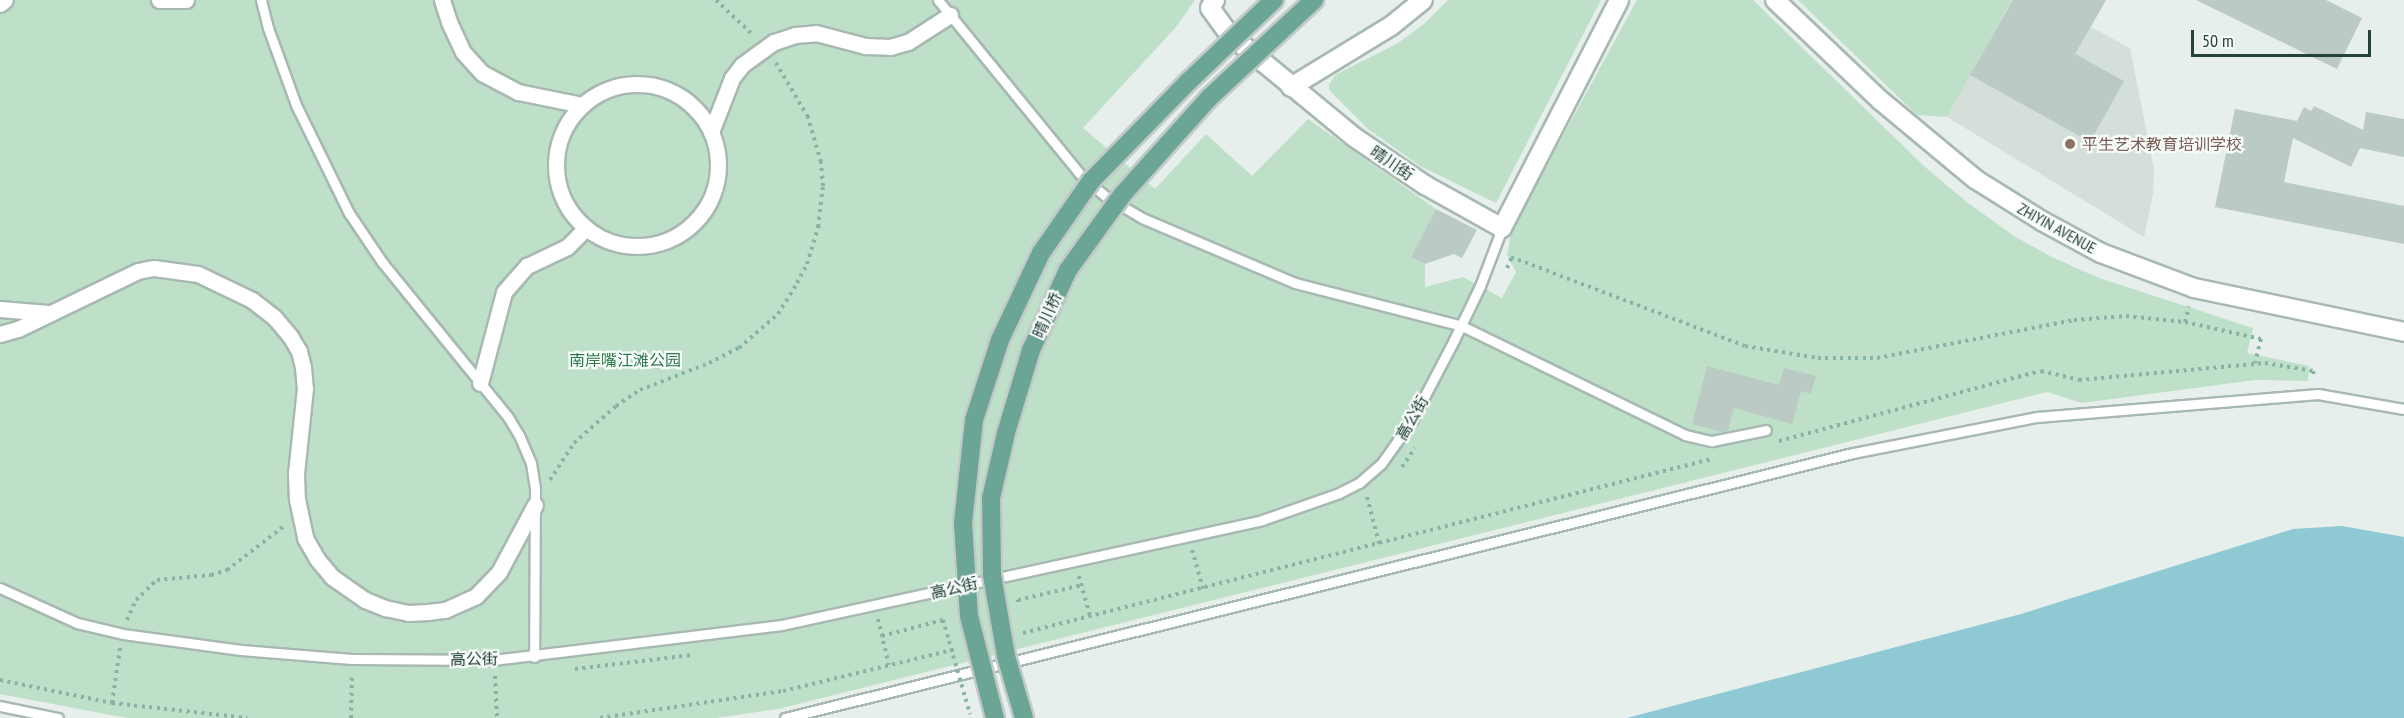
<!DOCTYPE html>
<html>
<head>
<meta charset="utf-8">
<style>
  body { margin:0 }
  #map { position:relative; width:2404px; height:718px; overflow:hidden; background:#e6efeb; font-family:"PT Sans Narrow","Noto Sans SC",sans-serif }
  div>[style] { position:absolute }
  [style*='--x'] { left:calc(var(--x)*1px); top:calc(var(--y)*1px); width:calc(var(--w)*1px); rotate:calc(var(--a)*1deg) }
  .built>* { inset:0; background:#d4dfda }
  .green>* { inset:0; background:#bfe0c8 }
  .water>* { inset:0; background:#8ec9d4 }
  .building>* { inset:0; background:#bbcac4 }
  .path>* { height:4px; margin-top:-2px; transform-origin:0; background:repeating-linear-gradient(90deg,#86b3a5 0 3px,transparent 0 7.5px) }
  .roads { filter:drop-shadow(2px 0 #a8b8b2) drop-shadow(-2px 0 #a8b8b2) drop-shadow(0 2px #a8b8b2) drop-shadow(0 -2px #a8b8b2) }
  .service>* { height:9px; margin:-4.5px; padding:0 4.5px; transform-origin:4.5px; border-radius:4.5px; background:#fff }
  .pedestrian>* { height:15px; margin:-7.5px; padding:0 7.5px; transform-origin:7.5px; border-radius:7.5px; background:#fff }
  .pedestrian>.ring { margin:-7.5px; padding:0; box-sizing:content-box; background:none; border:15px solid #fff; border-radius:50% }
  .tertiary>* { height:18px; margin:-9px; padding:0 9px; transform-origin:9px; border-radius:9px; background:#fff }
  .secondary>* { height:18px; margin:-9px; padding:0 9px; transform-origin:9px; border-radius:9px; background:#fff }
  .path-bridge>* { height:4px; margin-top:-2px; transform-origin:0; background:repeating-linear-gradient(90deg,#86b3a5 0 3px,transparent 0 7.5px) }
  .bridges { filter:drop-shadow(2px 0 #c2cac8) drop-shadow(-2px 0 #c2cac8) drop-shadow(0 2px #c2cac8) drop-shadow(0 -2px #c2cac8) }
  .primary-bridge>* { height:18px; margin:-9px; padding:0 9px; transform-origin:9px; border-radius:9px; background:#6aa596 }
  .dots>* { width:16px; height:16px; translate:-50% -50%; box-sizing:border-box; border:3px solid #f7fbf9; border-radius:50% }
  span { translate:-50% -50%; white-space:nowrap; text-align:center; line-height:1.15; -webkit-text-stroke:4.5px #f7fbf9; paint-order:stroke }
  .education-label { font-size:16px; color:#785e54 }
  .left { translate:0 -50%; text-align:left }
  .street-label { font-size:16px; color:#24423a }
  .park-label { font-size:16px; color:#2d7a4b }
  .scale { position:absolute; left:2191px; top:30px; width:180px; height:27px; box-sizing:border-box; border:3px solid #24423a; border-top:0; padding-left:8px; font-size:18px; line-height:21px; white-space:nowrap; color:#24423a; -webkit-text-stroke:4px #f7fbf9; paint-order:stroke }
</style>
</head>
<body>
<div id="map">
  <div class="built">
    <div style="clip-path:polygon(2012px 0,2106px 0,2091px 27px,2130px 48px,2154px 170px,2153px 195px,2144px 237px,1947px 117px)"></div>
  </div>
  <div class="green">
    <div style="clip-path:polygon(0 0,1195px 0,1176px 27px,1083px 128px,1155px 189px,1206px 134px,1252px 176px,1308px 119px,1436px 209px,1411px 257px,1425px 264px,1425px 287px,1463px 277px,1502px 298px,1516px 272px,1507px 255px,1512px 229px,1637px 0,1753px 0,1925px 167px,1968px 203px,2014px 236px,2052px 257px,2099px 278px,2253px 328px,2247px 353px,2309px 366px,2308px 381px,2255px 380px,2082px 403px,2047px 392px,778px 709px,716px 718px,127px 718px,0 694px)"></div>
    <div style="clip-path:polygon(1448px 0,1601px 0,1496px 203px,1420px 166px,1368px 129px,1329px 90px,1329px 84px,1335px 75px,1398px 43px,1424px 24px)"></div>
    <div style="clip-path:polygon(1798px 0,2012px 0,1947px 117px,1917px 115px)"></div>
  </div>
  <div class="water">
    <div style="clip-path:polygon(2342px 526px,2404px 537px,2404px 718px,1627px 718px,2021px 614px,2293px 529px)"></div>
  </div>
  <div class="building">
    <div style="clip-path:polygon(2013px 0,2106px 0,2075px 54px,2124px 81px,2090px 142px,1970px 75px)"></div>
    <div style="clip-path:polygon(2196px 0,2326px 0,2362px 18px,2337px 69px)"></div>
    <div style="clip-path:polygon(2314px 106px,2363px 130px,2366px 112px,2404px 119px,2404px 157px,2360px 148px,2351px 167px,2293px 138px,2284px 182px,2404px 206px,2404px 244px,2215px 207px,2235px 109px,2297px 121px,2304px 107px,2311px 111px)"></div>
    <div style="clip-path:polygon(1436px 209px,1477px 230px,1462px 258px,1454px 254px,1425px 264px,1411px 257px)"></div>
    <div style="clip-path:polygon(1707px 366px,1779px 385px,1784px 368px,1816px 376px,1811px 394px,1801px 391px,1792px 424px,1734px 408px,1728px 431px,1722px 432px,1692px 424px)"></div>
  </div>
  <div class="path">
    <div style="--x:716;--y:0;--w:50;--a:43.4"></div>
    <div style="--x:1511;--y:257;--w:250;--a:20.8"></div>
    <div style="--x:1745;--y:346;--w:74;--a:9.3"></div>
    <div style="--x:1818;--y:358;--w:59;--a:0"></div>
    <div style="--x:1877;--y:358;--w:201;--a:-10.9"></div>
    <div style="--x:2074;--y:320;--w:52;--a:-4.4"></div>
    <div style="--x:2126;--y:316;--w:59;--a:5.8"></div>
    <div style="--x:2185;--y:322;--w:16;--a:-76"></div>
    <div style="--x:1507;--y:268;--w:12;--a:-66"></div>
    <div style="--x:2185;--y:322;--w:78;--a:12.6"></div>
    <div style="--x:2261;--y:339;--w:25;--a:104"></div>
    <div style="--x:1779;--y:441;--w:271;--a:-15"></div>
    <div style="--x:2041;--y:371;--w:39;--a:13"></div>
    <div style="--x:2079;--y:380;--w:187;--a:-5.2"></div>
    <div style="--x:2265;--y:363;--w:49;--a:9.5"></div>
    <div style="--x:2313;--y:371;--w:7;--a:74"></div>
    <div style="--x:1402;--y:467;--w:23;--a:-56"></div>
    <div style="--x:550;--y:480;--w:44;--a:-57"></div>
    <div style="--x:574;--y:443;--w:56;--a:-41.4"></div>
    <div style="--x:616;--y:406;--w:29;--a:-34"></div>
    <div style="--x:640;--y:390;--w:74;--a:-21.4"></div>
    <div style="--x:709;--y:363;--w:34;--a:-27"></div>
    <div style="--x:739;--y:348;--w:52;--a:-41.1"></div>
    <div style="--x:778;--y:314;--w:36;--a:-58"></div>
    <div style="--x:797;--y:283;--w:21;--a:-62"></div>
    <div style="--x:807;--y:264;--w:39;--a:-73"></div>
    <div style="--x:818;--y:227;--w:41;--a:-83"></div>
    <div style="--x:823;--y:186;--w:24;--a:-95"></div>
    <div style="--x:821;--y:162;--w:47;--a:-106.1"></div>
    <div style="--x:808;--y:117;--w:63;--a:-120.7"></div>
    <div style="--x:1367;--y:497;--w:48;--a:75.4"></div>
    <div style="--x:1192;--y:550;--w:40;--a:74"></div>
    <div style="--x:1079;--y:576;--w:41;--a:74.6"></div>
    <div style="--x:878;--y:619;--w:47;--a:76.6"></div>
    <div style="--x:127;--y:620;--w:22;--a:-66"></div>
    <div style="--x:136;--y:600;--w:29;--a:-44"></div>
    <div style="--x:157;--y:580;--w:54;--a:-5.3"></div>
    <div style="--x:211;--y:575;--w:17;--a:-17"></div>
    <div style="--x:227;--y:570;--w:71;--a:-37.5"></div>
    <div style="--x:1023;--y:633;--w:710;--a:-14.19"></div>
    <div style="--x:575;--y:669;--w:118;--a:-6.8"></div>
    <div style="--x:495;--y:676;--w:42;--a:87.3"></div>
    <div style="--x:0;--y:680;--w:114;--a:11.6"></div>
    <div style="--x:112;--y:703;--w:136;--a:6.3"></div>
    <div style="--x:112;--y:703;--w:56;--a:-81.7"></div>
    <div style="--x:351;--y:718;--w:43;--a:-88.7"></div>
    <div style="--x:600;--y:718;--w:185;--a:-8.4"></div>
    <div style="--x:783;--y:691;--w:179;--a:-13.6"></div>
  </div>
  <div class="roads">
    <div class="service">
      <div style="--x:261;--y:0;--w:29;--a:76"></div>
      <div style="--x:268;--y:28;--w:82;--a:70"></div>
      <div style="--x:296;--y:105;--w:120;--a:63.9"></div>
      <div style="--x:349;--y:213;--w:59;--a:56"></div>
      <div style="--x:382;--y:262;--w:200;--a:50.9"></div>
      <div style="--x:508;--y:417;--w:21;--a:59"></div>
      <div style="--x:519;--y:435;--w:30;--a:67"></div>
      <div style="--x:531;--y:463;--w:26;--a:81"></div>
      <div style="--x:535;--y:489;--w:168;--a:90.3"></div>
      <div style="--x:938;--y:0;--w:230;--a:50.8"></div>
      <div style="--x:1083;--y:178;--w:28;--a:39"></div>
      <div style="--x:1105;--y:196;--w:43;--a:30.7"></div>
      <div style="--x:1142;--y:218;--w:166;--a:23"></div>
      <div style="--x:1295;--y:283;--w:172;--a:14.4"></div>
      <div style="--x:1462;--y:326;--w:248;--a:26"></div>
      <div style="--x:1685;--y:435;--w:28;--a:13"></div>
      <div style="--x:1712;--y:441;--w:55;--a:-11.5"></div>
      <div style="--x:0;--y:588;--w:85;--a:24.4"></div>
      <div style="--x:77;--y:623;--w:47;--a:13.4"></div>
      <div style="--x:123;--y:634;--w:119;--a:7.7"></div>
      <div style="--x:241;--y:650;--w:111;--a:4.6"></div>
      <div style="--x:352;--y:659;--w:141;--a:0.4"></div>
      <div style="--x:493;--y:660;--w:291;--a:-6.9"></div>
      <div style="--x:782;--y:625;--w:491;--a:-12.3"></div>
      <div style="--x:1262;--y:520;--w:82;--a:-19.3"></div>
      <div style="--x:1339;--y:493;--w:22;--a:-27"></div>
      <div style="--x:1359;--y:483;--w:29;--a:-41"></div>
      <div style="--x:1381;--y:464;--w:52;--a:-54.5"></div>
      <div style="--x:1411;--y:422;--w:93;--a:-62.3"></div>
      <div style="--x:1454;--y:340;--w:60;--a:-64.3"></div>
      <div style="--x:1480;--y:286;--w:62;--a:-69.2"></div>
      <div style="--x:0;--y:706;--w:59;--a:11.7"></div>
      <div style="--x:785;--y:718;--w:1100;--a:-13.94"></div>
      <div style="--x:1853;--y:453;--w:187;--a:-11.1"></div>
      <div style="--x:2037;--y:417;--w:282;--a:-4.7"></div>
      <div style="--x:2318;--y:394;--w:87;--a:9.9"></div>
    </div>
    <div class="pedestrian">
      <div style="--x:159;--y:0;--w:27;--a:0"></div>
      <div style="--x:442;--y:0;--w:23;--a:72"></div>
      <div style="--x:449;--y:22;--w:33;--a:65"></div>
      <div style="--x:463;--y:52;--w:28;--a:48"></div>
      <div style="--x:482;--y:73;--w:41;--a:27.8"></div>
      <div style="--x:518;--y:92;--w:65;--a:11.5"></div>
      <div style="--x:0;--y:4;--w:6;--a:-39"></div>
      <div class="ring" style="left:556px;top:84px;width:147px;height:147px"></div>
      <div style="--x:711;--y:132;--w:58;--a:-68.7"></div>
      <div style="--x:732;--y:78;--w:16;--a:-52"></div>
      <div style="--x:742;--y:65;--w:39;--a:-36"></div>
      <div style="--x:774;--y:42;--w:22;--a:-18"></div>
      <div style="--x:795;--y:35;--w:21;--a:-5"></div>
      <div style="--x:816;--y:33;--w:51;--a:14.9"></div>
      <div style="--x:865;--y:46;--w:25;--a:2"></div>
      <div style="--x:890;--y:47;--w:19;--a:-16"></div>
      <div style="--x:908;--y:42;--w:50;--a:-32.7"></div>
      <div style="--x:0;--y:309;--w:48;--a:4.8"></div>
      <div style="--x:0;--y:334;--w:19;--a:-16"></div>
      <div style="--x:18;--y:329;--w:133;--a:-25.8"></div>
      <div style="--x:138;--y:271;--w:16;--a:-11"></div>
      <div style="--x:154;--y:268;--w:44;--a:7.8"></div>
      <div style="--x:198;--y:274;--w:60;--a:25.7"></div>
      <div style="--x:252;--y:300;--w:28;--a:38"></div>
      <div style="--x:274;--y:317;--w:25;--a:50"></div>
      <div style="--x:290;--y:336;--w:17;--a:59"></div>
      <div style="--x:299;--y:351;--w:16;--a:76"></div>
      <div style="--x:303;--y:367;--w:21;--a:85"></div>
      <div style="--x:305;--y:388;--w:85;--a:96"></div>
      <div style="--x:296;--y:473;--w:26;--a:88"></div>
      <div style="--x:297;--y:499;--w:40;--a:78"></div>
      <div style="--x:305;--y:538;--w:24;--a:60"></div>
      <div style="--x:317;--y:559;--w:23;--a:50"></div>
      <div style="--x:332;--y:577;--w:40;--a:34.9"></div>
      <div style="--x:365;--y:600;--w:22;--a:22"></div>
      <div style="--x:385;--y:608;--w:24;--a:12"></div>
      <div style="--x:408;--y:613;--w:20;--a:-3"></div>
      <div style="--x:428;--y:612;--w:17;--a:-7"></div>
      <div style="--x:445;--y:610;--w:34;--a:-24"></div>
      <div style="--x:476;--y:596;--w:33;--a:-46"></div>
      <div style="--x:499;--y:572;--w:76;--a:-61.8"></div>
      <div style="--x:480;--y:383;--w:94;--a:-75.2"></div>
      <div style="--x:504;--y:292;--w:35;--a:-49"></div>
      <div style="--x:527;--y:266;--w:44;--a:-25.4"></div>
      <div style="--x:567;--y:247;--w:27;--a:-45"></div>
    </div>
    <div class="tertiary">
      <div style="--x:1215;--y:0;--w:9;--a:122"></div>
      <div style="--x:1210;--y:8;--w:32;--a:54"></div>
      <div style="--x:1229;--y:34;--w:162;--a:39.5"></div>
      <div style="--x:1354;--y:137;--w:86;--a:34.1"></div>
      <div style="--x:1425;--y:185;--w:88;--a:29.2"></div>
      <div style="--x:1502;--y:228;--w:256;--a:-62.8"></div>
      <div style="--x:1291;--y:87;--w:117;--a:-31.4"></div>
      <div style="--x:1391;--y:26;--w:41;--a:-39.1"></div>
    </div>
    <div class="secondary">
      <div style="--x:1775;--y:0;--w:145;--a:43.6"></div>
      <div style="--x:1880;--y:100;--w:124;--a:39.7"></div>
      <div style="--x:1975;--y:179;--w:79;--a:32.1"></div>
      <div style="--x:2042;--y:221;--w:67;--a:28.5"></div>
      <div style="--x:2101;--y:253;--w:99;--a:20.6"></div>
      <div style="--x:2194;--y:288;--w:215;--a:11.8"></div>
    </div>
  </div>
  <div class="path-bridge">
    <div style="--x:1018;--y:602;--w:2;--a:-90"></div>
    <div style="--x:1018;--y:600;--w:66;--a:-13.2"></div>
    <div style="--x:882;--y:636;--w:63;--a:-14.7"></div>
    <div style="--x:943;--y:620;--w:98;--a:74"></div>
  </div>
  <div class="bridges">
    <div class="primary-bridge">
      <div style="--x:995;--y:718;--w:105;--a:-104.3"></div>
      <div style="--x:969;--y:616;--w:93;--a:-93.7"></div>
      <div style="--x:963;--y:523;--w:104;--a:-83.9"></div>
      <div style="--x:974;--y:420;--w:84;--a:-72"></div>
      <div style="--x:1000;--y:340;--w:96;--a:-64.8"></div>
      <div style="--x:1041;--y:253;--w:88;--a:-55.2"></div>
      <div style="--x:1091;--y:181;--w:141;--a:-45.6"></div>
      <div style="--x:1190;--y:80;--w:116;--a:-43.6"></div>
      <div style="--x:1024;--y:718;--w:65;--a:-106.2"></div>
      <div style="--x:1006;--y:656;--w:82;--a:-99.8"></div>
      <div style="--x:992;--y:575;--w:77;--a:-90.7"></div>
      <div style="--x:991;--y:498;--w:67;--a:-77"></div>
      <div style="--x:1006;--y:433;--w:87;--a:-73.2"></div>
      <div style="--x:1031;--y:350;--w:88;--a:-65.2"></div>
      <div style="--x:1068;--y:270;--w:92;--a:-54.2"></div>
      <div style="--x:1122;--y:195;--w:130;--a:-48.1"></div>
      <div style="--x:1209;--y:98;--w:144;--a:-43"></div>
    </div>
  </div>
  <div class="dots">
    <div style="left:2070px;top:144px;background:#8d6e63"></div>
  </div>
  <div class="education-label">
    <span class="left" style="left:2082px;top:144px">平生艺术教育培训学校</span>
  </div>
  <div class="street-label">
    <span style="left:1392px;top:163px;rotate:34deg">晴川街</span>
    <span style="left:2057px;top:228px;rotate:29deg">ZHIYIN AVENUE</span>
    <span style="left:1047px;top:315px;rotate:-66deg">晴川桥</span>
    <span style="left:1412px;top:418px;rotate:-60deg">高公街</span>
    <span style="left:954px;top:588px;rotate:-13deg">高公街</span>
    <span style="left:474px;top:659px;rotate:-1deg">高公街</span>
  </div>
  <div class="park-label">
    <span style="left:625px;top:360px">南岸嘴江滩公园</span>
  </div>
  <div class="scale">50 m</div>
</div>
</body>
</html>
